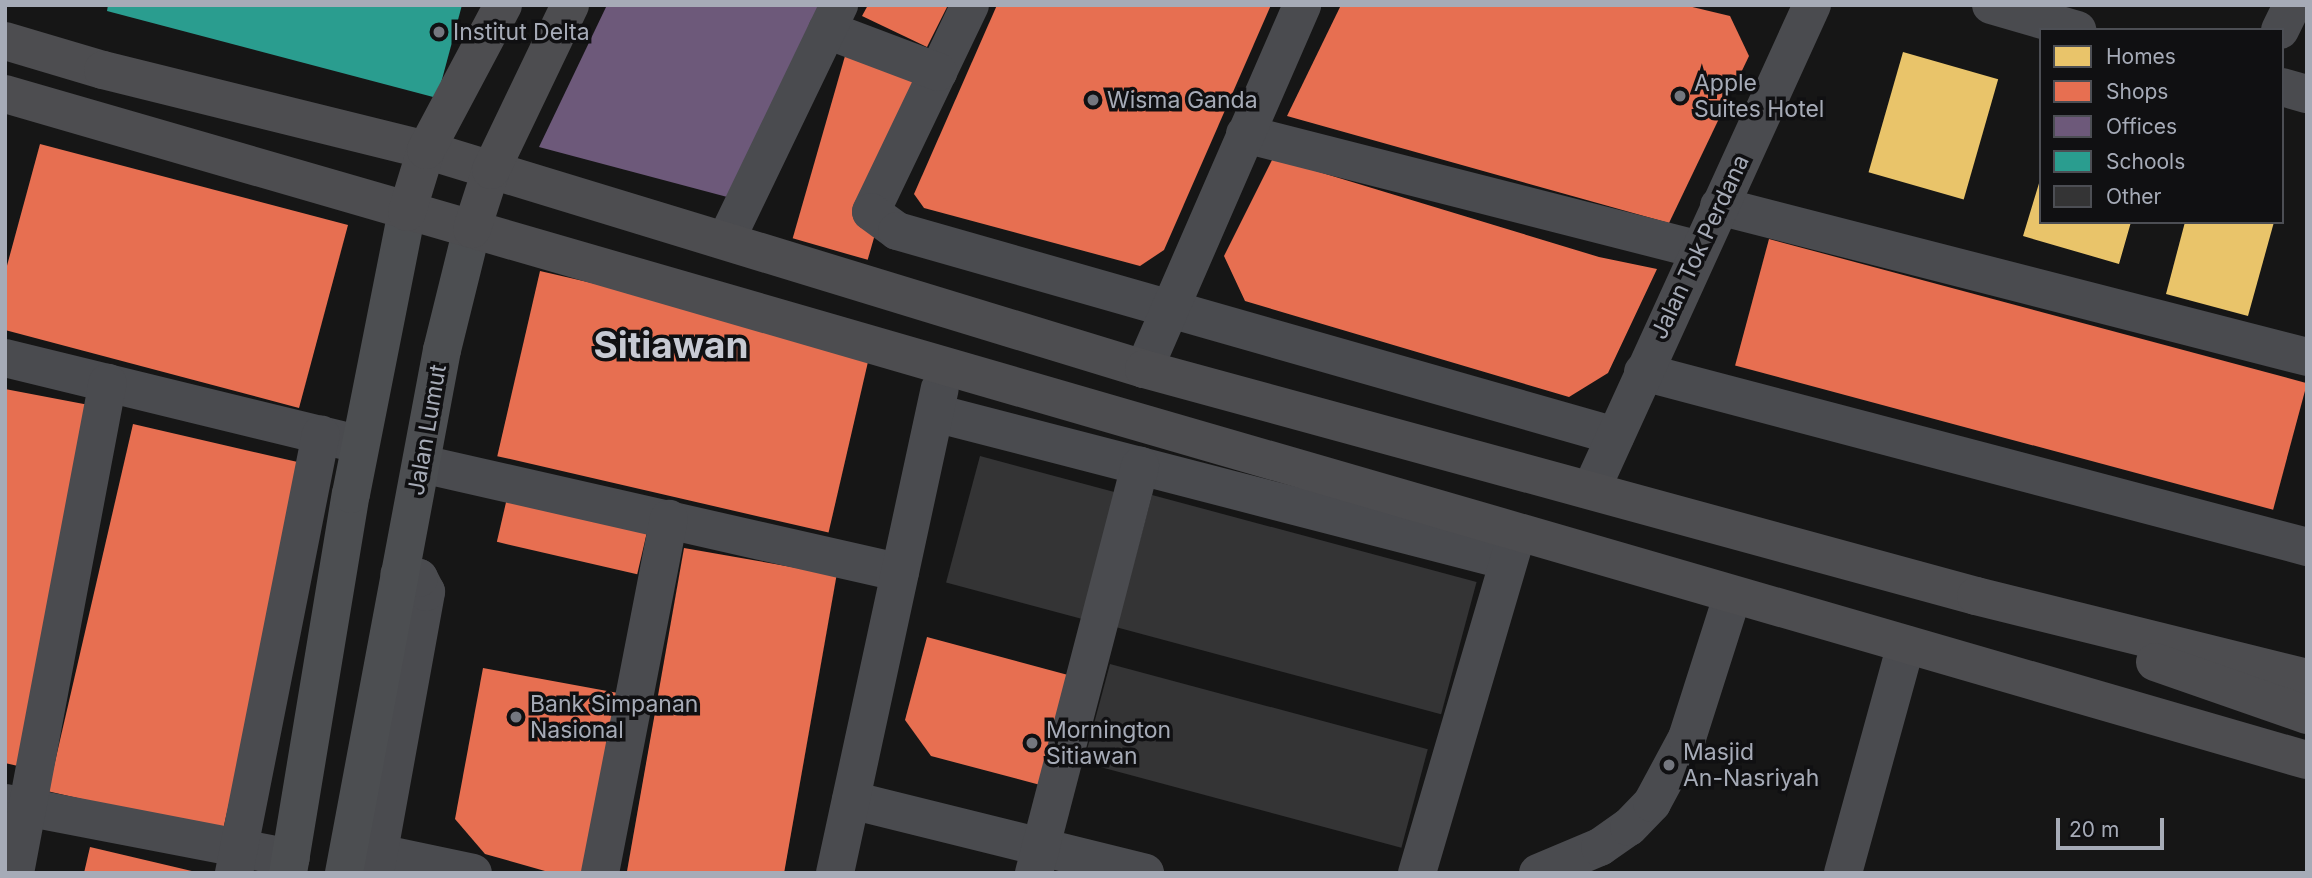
<!DOCTYPE html>
<html>
<head>
<meta charset="utf-8">
<style>
  body { margin:0 }
  #map { position:relative; width:2312px; height:878px; overflow:hidden; background:#161616; font-family:Inter,sans-serif }
  div>[style] { position:absolute }
  [style*='--x'] { left:calc(var(--x)*1px); top:calc(var(--y)*1px); width:calc(var(--w)*1px); rotate:calc(var(--a)*1deg) }
  .homes>* { inset:0; background:#e9c46a; transform-origin:0 0 }
  .shops>* { inset:0; background:#e76f51; transform-origin:0 0 }
  .offices>* { inset:0; background:#6d597a }
  .schools>* { inset:0; background:#2a9d8f }
  .building>* { inset:0; background:#343435; transform-origin:0 0 }
  .minor>* { height:38px; margin:-19px; padding:0 19px; transform-origin:19px; border-radius:19px; background:#4a4b4f }
  .major>* { height:38px; margin:-19px; padding:0 19px; transform-origin:19px; border-radius:19px; background:#4c4e51 }
  .highway>* { height:38px; margin:-19px; padding:0 19px; transform-origin:19px; border-radius:19px; background:#4d4d50 }
  .dots>* { width:19px; height:19px; translate:-50% -50%; box-sizing:border-box; border:4px solid #101012; border-radius:50% }
  span { translate:-50% -50%; white-space:nowrap; text-align:center; line-height:1.15; -webkit-text-stroke:7px #101012; paint-order:stroke }
  .poi-label { font-size:23px; color:#a6abb7 }
  .left { translate:0 -50%; text-align:left }
  .street-label { font-size:23px; color:#a6abb7 }
  .town-label { font-size:37px; color:#c7cad3; font-weight:700 }
  .frame { position:absolute; inset:0; border:7px solid #a6abb7; pointer-events:none }
  .legend { position:absolute; left:2039px; top:28px; width:245px; height:196px; box-sizing:border-box; background:#101012; border:2px solid #4c4e54; margin:0; padding:9px 12px; list-style:none; font-size:21px; color:#a6abb7 }
  .legend li { display:flex; align-items:center; gap:14px; height:35px }
  .legend b { width:35px; border:2px solid #4c4e54 }
  .scale { position:absolute; left:2056px; top:818px; width:108px; height:32px; box-sizing:border-box; border:4px solid #a6abb7; border-top:0; padding-left:9px; font-size:21px; line-height:24px; white-space:nowrap; color:#a6abb7; -webkit-text-stroke:5px #101012; paint-order:stroke }
</style>
</head>
<body>
<div id="map">
  <div class="homes">
    <div style="left:1903px;top:52px;width:99px;height:125px;rotate:16deg"></div>
    <div style="clip-path:polygon(2040px 180px,2041px 222px,2131px 222px,2119px 264px,2023px 236px)"></div>
    <div style="clip-path:polygon(2185px 222px,2274px 222px,2248px 316px,2166px 294px)"></div>
  </div>
  <div class="shops">
    <div style="clip-path:polygon(868px 5px,948px 5px,927px 47px,862px 16px)"></div>
    <div style="clip-path:polygon(997px 5px,1271px 5px,1164px 250px,1140px 266px,924px 208px,914px 194px)"></div>
    <div style="clip-path:polygon(1341px 5px,1684px 5px,1730px 16px,1749px 56px,1669px 223px,1287px 116px)"></div>
    <div style="left:847px;top:49px;width:78px;height:197px;rotate:16deg"></div>
    <div style="clip-path:polygon(40px 144px,348px 225px,299px 408px,5px 330px,5px 273px)"></div>
    <div style="clip-path:polygon(1273px 158px,1599px 257px,1657px 269px,1608px 373px,1569px 397px,1245px 301px,1224px 256px)"></div>
    <div style="left:1769px;top:239px;width:557px;height:131px;rotate:15deg"></div>
    <div style="left:540px;top:271px;width:340px;height:190px;rotate:13deg"></div>
    <div style="clip-path:polygon(5px 389px,89px 405px,18px 766px,5px 763px)"></div>
    <div style="left:133px;top:424px;width:179px;height:377px;rotate:13deg"></div>
    <div style="left:507px;top:498px;width:144px;height:45px;rotate:13deg"></div>
    <div style="left:684px;top:548px;width:155px;height:331px;rotate:10deg"></div>
    <div style="clip-path:polygon(927px 637px,1068px 675px,1044px 786px,931px 756px,905px 720px)"></div>
    <div style="clip-path:polygon(483px 668px,618px 693px,586px 873px,552px 873px,485px 854px,455px 819px)"></div>
    <div style="clip-path:polygon(90px 847px,196px 872px,196px 873px,84px 873px)"></div>
  </div>
  <div class="offices">
    <div style="clip-path:polygon(607px 5px,823px 5px,731px 198px,539px 147px)"></div>
  </div>
  <div class="schools">
    <div style="clip-path:polygon(108px 5px,462px 5px,437px 98px,107px 11px)"></div>
  </div>
  <div class="building">
    <div style="left:980px;top:456px;width:141px;height:131px;rotate:15deg"></div>
    <div style="left:1152px;top:495px;width:336px;height:137px;rotate:15deg"></div>
    <div style="left:1110px;top:664px;width:329px;height:102px;rotate:15deg"></div>
  </div>
  <div class="minor">
    <div style="--x:970;--y:5;--w:229;--a:115.6"></div>
    <div style="--x:871;--y:212;--w:32;--a:36"></div>
    <div style="--x:897;--y:231;--w:747;--a:15.93"></div>
    <div style="--x:1991;--y:5;--w:90;--a:16.2"></div>
    <div style="--x:827;--y:30;--w:119;--a:20.7"></div>
    <div style="--x:2280;--y:30;--w:28;--a:-64"></div>
    <div style="--x:2282;--y:87;--w:26;--a:16"></div>
    <div style="--x:1245;--y:134;--w:469;--a:14.3"></div>
    <div style="--x:1719;--y:206;--w:607;--a:14.4"></div>
    <div style="--x:726;--y:240;--w:261;--a:-64.3"></div>
    <div style="--x:5;--y:358;--w:350;--a:13.7"></div>
    <div style="--x:1144;--y:369;--w:397;--a:-66.5"></div>
    <div style="--x:1643;--y:372;--w:687;--a:14.76"></div>
    <div style="--x:935;--y:413;--w:592;--a:14.48"></div>
    <div style="--x:422;--y:464;--w:490;--a:12.8"></div>
    <div style="--x:1591;--y:490;--w:533;--a:-65.5"></div>
    <div style="--x:851;--y:800;--w:303;--a:13.9"></div>
    <div style="--x:5;--y:803;--w:291;--a:10.9"></div>
    <div style="--x:379;--y:853;--w:96;--a:12"></div>
    <div style="--x:15;--y:873;--w:499;--a:-79.3"></div>
    <div style="--x:234;--y:873;--w:447;--a:-78.8"></div>
    <div style="--x:375;--y:873;--w:286;--a:-79.7"></div>
    <div style="--x:426;--y:592;--w:16;--a:-117"></div>
    <div style="--x:419;--y:578;--w:20;--a:-169"></div>
    <div style="--x:600;--y:873;--w:361;--a:-79"></div>
    <div style="--x:835;--y:873;--w:495;--a:-77.8"></div>
    <div style="--x:1034;--y:873;--w:421;--a:-75.4"></div>
    <div style="--x:1417;--y:873;--w:351;--a:-73.6"></div>
    <div style="--x:1538;--y:873;--w:67;--a:-22.8"></div>
    <div style="--x:1600;--y:847;--w:35;--a:-35"></div>
    <div style="--x:1629;--y:827;--w:33;--a:-46"></div>
    <div style="--x:1652;--y:803;--w:74;--a:-61.7"></div>
    <div style="--x:1687;--y:738;--w:148;--a:-72.3"></div>
    <div style="--x:1843;--y:873;--w:237;--a:-74.6"></div>
  </div>
  <div class="major">
    <div style="--x:288;--y:873;--w:384;--a:-80.6"></div>
    <div style="--x:351;--y:494;--w:288;--a:-78.8"></div>
    <div style="--x:344;--y:873;--w:532;--a:-79.39"></div>
    <div style="--x:442;--y:350;--w:125;--a:-76.1"></div>
  </div>
  <div class="highway">
    <div style="--x:5;--y:41;--w:102;--a:16.5"></div>
    <div style="--x:103;--y:70;--w:333;--a:13.9"></div>
    <div style="--x:426;--y:150;--w:751;--a:16.96"></div>
    <div style="--x:1144;--y:369;--w:862;--a:15.26"></div>
    <div style="--x:1976;--y:596;--w:341;--a:13.9"></div>
    <div style="--x:5;--y:94;--w:2396;--a:16.14"></div>
    <div style="--x:407;--y:212;--w:65;--a:-73"></div>
    <div style="--x:426;--y:150;--w:164;--a:-62"></div>
    <div style="--x:472;--y:229;--w:62;--a:-72.1"></div>
    <div style="--x:491;--y:170;--w:183;--a:-64.4"></div>
    <div style="--x:2155;--y:662;--w:161;--a:19.2"></div>
  </div>
  <div class="dots">
    <div style="left:439px;top:32px;background:#74777f"></div>
    <div style="left:1680px;top:96px;background:#74777f"></div>
    <div style="left:1093px;top:100px;background:#74777f"></div>
    <div style="left:516px;top:717px;background:#74777f"></div>
    <div style="left:1032px;top:743px;background:#74777f"></div>
    <div style="left:1669px;top:765px;background:#74777f"></div>
  </div>
  <div class="poi-label">
    <span class="left" style="left:453px;top:32px">Institut Delta</span>
    <span class="left" style="left:1694px;top:96px">Apple<br>Suites Hotel</span>
    <span class="left" style="left:1107px;top:100px">Wisma Ganda</span>
    <span class="left" style="left:530px;top:717px">Bank Simpanan<br>Nasional</span>
    <span class="left" style="left:1046px;top:743px">Mornington<br>Sitiawan</span>
    <span class="left" style="left:1683px;top:765px">Masjid<br>An-Nasriyah</span>
  </div>
  <div class="street-label">
    <span style="left:1700px;top:247px;rotate:-65deg">Jalan Tok Perdana</span>
    <span style="left:427px;top:430px;rotate:-80deg">Jalan Lumut</span>
  </div>
  <div class="town-label">
    <span style="left:671px;top:345px">Sitiawan</span>
  </div>
  <div class="frame"></div>
  <ul class="legend">
  <li><b style="height:19px;background:#e9c46a"></b>Homes</li>
  <li><b style="height:19px;background:#e76f51"></b>Shops</li>
  <li><b style="height:19px;background:#6d597a"></b>Offices</li>
  <li><b style="height:19px;background:#2a9d8f"></b>Schools</li>
  <li><b style="height:19px;background:#343435"></b>Other</li>
  </ul>
  <div class="scale">20 m</div>
</div>
</body>
</html>
